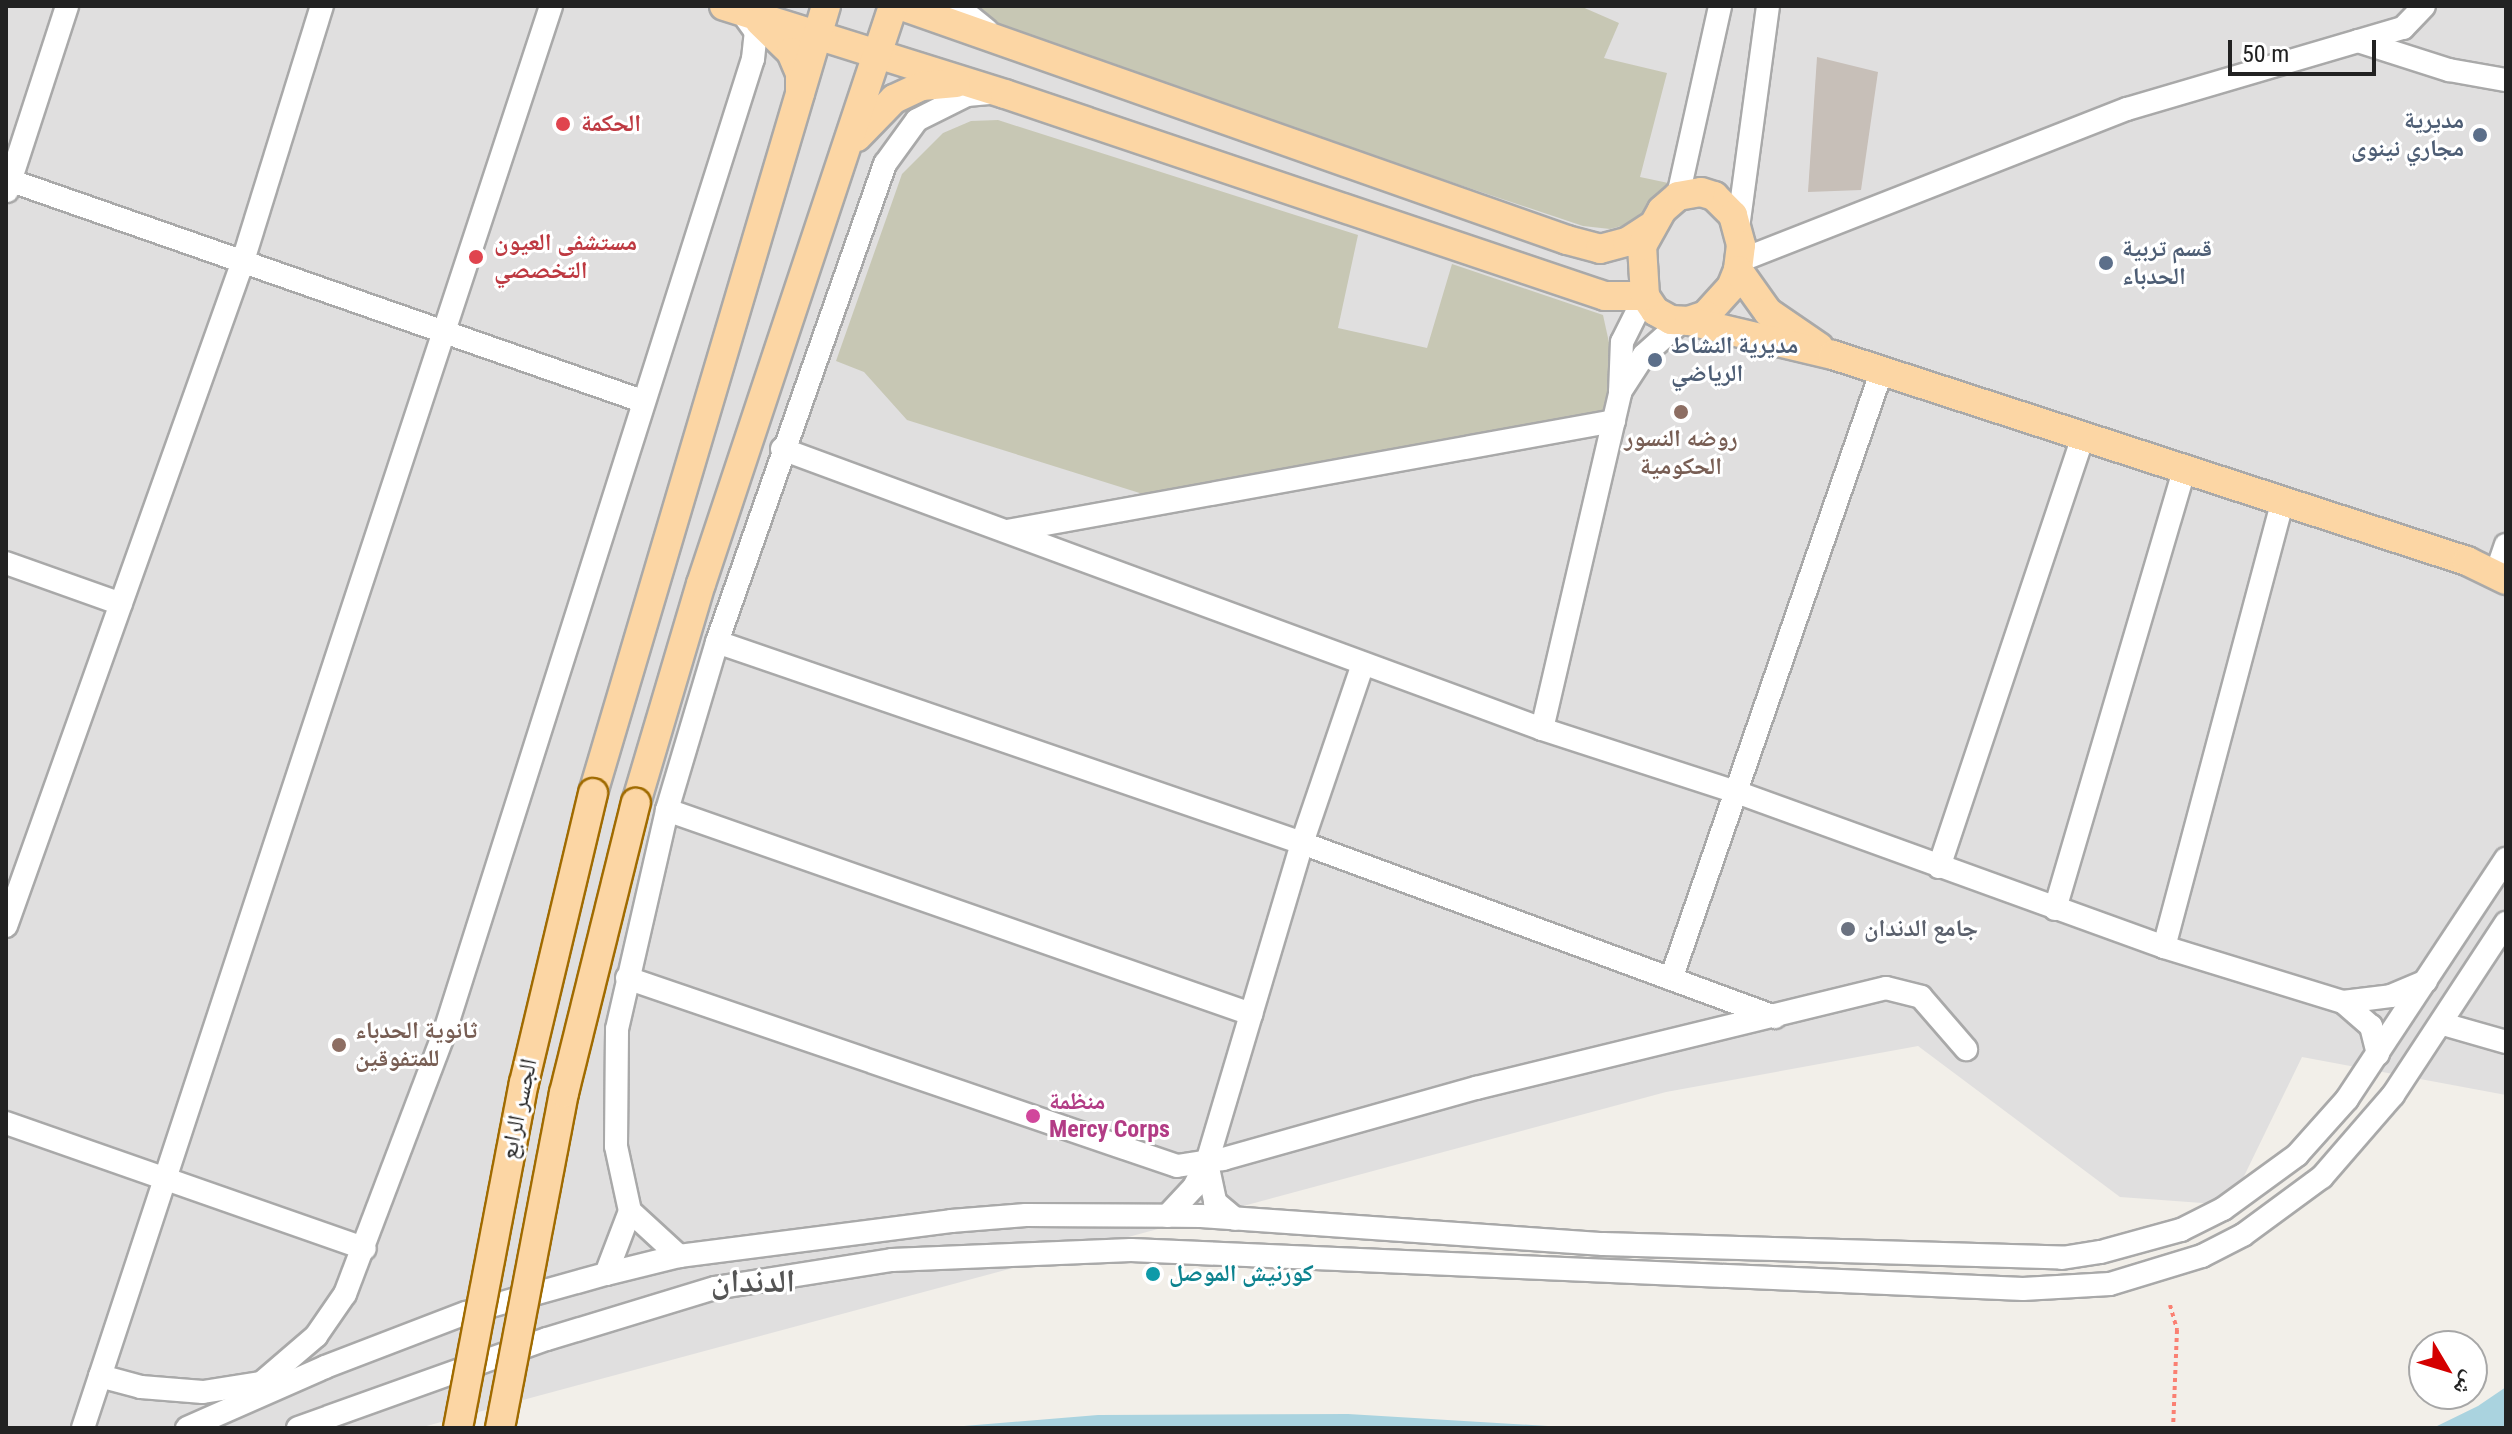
<!DOCTYPE html>
<html>
<head>
<meta charset="utf-8">
<style>
  body { margin:0 }
  #map { position:relative; width:2512px; height:1434px; overflow:hidden; background:#f2efe9; font-family:"Roboto Condensed","Noto Naskh Arabic",sans-serif }
  div>[style] { position:absolute }
  [style*='--x'] { left:calc(var(--x)*1px); top:calc(var(--y)*1px); width:calc(var(--w)*1px); rotate:calc(var(--a)*1deg) }
  .residential>* { inset:0; background:#e0dfdf }
  .construction>* { inset:0; background:#c7c7b4 }
  .water>* { inset:0; background:#aad3df }
  .building>* { inset:0; background:#c7bfb8 }
  .path>* { height:4px; margin-top:-2px; transform-origin:0; background:repeating-linear-gradient(90deg,#fa8072 0 4px,transparent 0 8px) }
  .roads { filter:drop-shadow(2px 0 #a9a9a9) drop-shadow(-2px 0 #a9a9a9) drop-shadow(0 2px #a9a9a9) drop-shadow(0 -2px #a9a9a9) }
  .minor>* { height:22px; margin:-11px; padding:0 11px; transform-origin:11px; border-radius:11px; background:#fff }
  .major>* { height:28px; margin:-14px; padding:0 14px; transform-origin:14px; border-radius:14px; background:#fcd6a4 }
  .bridges { filter:drop-shadow(2px 0 #a06b00) drop-shadow(-2px 0 #a06b00) drop-shadow(0 2px #a06b00) drop-shadow(0 -2px #a06b00) }
  .major-bridge>* { height:28px; margin:-14px; padding:0 14px; transform-origin:14px; border-radius:14px; background:#fcd6a4 }
  .dots>* { width:22px; height:22px; translate:-50% -50%; box-sizing:border-box; border:4px solid #fff; border-radius:50% }
  span { translate:-50% -50%; white-space:nowrap; text-align:center; line-height:1.15; -webkit-text-stroke:6px #fff; paint-order:stroke }
  .service-label { font-size:24px; color:#4e5e75; font-weight:700 }
  .right { translate:-100% -50%; text-align:right }
  .left { translate:0 -50%; text-align:left }
  .health-label { font-size:24px; color:#be3a42; font-weight:700 }
  .education-label { font-size:24px; color:#785e54; font-weight:700 }
  .worship-label { font-size:24px; color:#5b616d; font-weight:700 }
  .hotel-label { font-size:24px; color:#b23c85; font-weight:700 }
  .street-label { font-size:24px; color:#222 }
  .culture-label { font-size:24px; color:#0d838f; font-weight:700 }
  .district-label { font-size:32px; color:#555; font-weight:700 }
  .frame { position:absolute; inset:0; border:8px solid #222; pointer-events:none }
  .north { position:absolute; left:2408px; top:1330px; width:80px; height:80px; box-sizing:border-box; background:#fff; border:2px solid #a7a7a7; border-radius:50%; rotate:128deg; font-size:22px; font-weight:700; line-height:32px; text-align:center; color:#222 }
  .north::after { content:''; display:block; margin:auto; width:28px; height:36px; background:#d40000; clip-path:polygon(50% 0,100% 100%,50% 72%,0 100%) }
  .scale { position:absolute; left:2228px; top:40px; width:148px; height:36px; box-sizing:border-box; border:4px solid #222; border-top:0; padding-left:10px; font-size:24px; line-height:28px; white-space:nowrap; color:#222; -webkit-text-stroke:6px #fff; paint-order:stroke }
</style>
</head>
<body>
<div id="map">
  <div class="residential">
    <div style="clip-path:polygon(6px 6px,2506px 6px,2506px 1095px,2302px 1057px,2230px 1205px,2120px 1197px,1918px 1046px,1666px 1092px,419px 1428px,6px 1428px)"></div>
  </div>
  <div class="construction">
    <div style="clip-path:polygon(973px 6px,1580px 6px,1619px 23px,1604px 58px,1667px 73px,1640px 177px,1673px 184px,1637px 222px,1610px 229px,1583px 226px,1002px 32px)"></div>
    <div style="clip-path:polygon(998px 120px,1358px 235px,1338px 328px,1427px 348px,1452px 264px,1603px 315px,1610px 347px,1608px 413px,1146px 495px,907px 420px,864px 372px,836px 361px,902px 174px,943px 133px,971px 121px)"></div>
  </div>
  <div class="water">
    <div style="clip-path:polygon(2506px 1387px,2506px 1428px,2433px 1428px,2478px 1406px)"></div>
    <div style="clip-path:polygon(1348px 1414px,1580px 1428px,940px 1428px,1098px 1415px)"></div>
  </div>
  <div class="building">
    <div style="clip-path:polygon(1817px 57px,1878px 72px,1861px 190px,1808px 192px)"></div>
  </div>
  <div class="path">
    <div style="--x:2170;--y:1305;--w:26;--a:74"></div>
    <div style="--x:2177;--y:1330;--w:98;--a:92.3"></div>
  </div>
  <div class="roads">
    <div class="minor">
      <div style="--x:957;--y:6;--w:38;--a:39"></div>
      <div style="--x:2358;--y:41;--w:96;--a:17.7"></div>
      <div style="--x:2449;--y:70;--w:58;--a:10"></div>
      <div style="--x:6;--y:179;--w:674;--a:19.24"></div>
      <div style="--x:7;--y:191;--w:194;--a:-72"></div>
      <div style="--x:1678;--y:196;--w:195;--a:-77.5"></div>
      <div style="--x:1738;--y:228;--w:224;--a:-82.3"></div>
      <div style="--x:1739;--y:261;--w:417;--a:-21.4"></div>
      <div style="--x:2127;--y:109;--w:288;--a:-16.4"></div>
      <div style="--x:2403;--y:28;--w:30;--a:-46"></div>
      <div style="--x:1620;--y:392;--w:44;--a:-57"></div>
      <div style="--x:1644;--y:355;--w:51;--a:-41.8"></div>
      <div style="--x:782;--y:449;--w:810;--a:20.22"></div>
      <div style="--x:1542;--y:729;--w:207;--a:18"></div>
      <div style="--x:1739;--y:793;--w:452;--a:19.9"></div>
      <div style="--x:2164;--y:947;--w:187;--a:17.1"></div>
      <div style="--x:2343;--y:1002;--w:37;--a:41"></div>
      <div style="--x:2371;--y:1026;--w:29;--a:76"></div>
      <div style="--x:1007;--y:531;--w:617;--a:-10.27"></div>
      <div style="--x:2500;--y:562;--w:18;--a:-71"></div>
      <div style="--x:6;--y:563;--w:122;--a:19.6"></div>
      <div style="--x:717;--y:642;--w:619;--a:18.96"></div>
      <div style="--x:1302;--y:843;--w:504;--a:20.2"></div>
      <div style="--x:1542;--y:729;--w:345;--a:-76.9"></div>
      <div style="--x:1620;--y:393;--w:51;--a:-87.8"></div>
      <div style="--x:1622;--y:342;--w:51;--a:-63.4"></div>
      <div style="--x:667;--y:810;--w:619;--a:19.26"></div>
      <div style="--x:1939;--y:867;--w:454;--a:-71.5"></div>
      <div style="--x:2055;--y:909;--w:457;--a:-73.6"></div>
      <div style="--x:6;--y:926;--w:703;--a:-70.38"></div>
      <div style="--x:242;--y:264;--w:270;--a:-72.8"></div>
      <div style="--x:2164;--y:947;--w:460;--a:-75.1"></div>
      <div style="--x:627;--y:978;--w:581;--a:18.87"></div>
      <div style="--x:1177;--y:1166;--w:47;--a:-8.7"></div>
      <div style="--x:1223;--y:1159;--w:263;--a:-15.7"></div>
      <div style="--x:1476;--y:1088;--w:422;--a:-13.7"></div>
      <div style="--x:1886;--y:988;--w:36;--a:14"></div>
      <div style="--x:1921;--y:997;--w:69;--a:49.1"></div>
      <div style="--x:1671;--y:979;--w:641;--a:-70.89"></div>
      <div style="--x:2343;--y:1002;--w:48;--a:-7.1"></div>
      <div style="--x:2391;--y:996;--w:38;--a:-23"></div>
      <div style="--x:2443;--y:1024;--w:66;--a:15.9"></div>
      <div style="--x:6;--y:1123;--w:380;--a:19.3"></div>
      <div style="--x:1207;--y:1163;--w:40;--a:78"></div>
      <div style="--x:1215;--y:1202;--w:26;--a:40"></div>
      <div style="--x:630;--y:1211;--w:67;--a:42.6"></div>
      <div style="--x:1167;--y:1216;--w:40;--a:-47"></div>
      <div style="--x:1194;--y:1187;--w:28;--a:-63"></div>
      <div style="--x:1207;--y:1162;--w:333;--a:-73.4"></div>
      <div style="--x:1302;--y:843;--w:189;--a:-71.2"></div>
      <div style="--x:606;--y:1274;--w:67;--a:-69.1"></div>
      <div style="--x:630;--y:1211;--w:66;--a:-102.2"></div>
      <div style="--x:616;--y:1146;--w:117;--a:-89.5"></div>
      <div style="--x:617;--y:1029;--w:225;--a:-77.1"></div>
      <div style="--x:667;--y:810;--w:175;--a:-73.4"></div>
      <div style="--x:717;--y:642;--w:507;--a:-70.64"></div>
      <div style="--x:885;--y:164;--w:54;--a:-54"></div>
      <div style="--x:917;--y:120;--w:56;--a:-26.6"></div>
      <div style="--x:967;--y:95;--w:25;--a:-5"></div>
      <div style="--x:100;--y:1376;--w:42;--a:15"></div>
      <div style="--x:141;--y:1387;--w:62;--a:4.6"></div>
      <div style="--x:203;--y:1392;--w:59;--a:-8.8"></div>
      <div style="--x:260;--y:1384;--w:74;--a:-40.6"></div>
      <div style="--x:316;--y:1336;--w:51;--a:-55.4"></div>
      <div style="--x:345;--y:1294;--w:278;--a:-69.2"></div>
      <div style="--x:444;--y:1034;--w:1023;--a:-72.42"></div>
      <div style="--x:753;--y:59;--w:27;--a:-84"></div>
      <div style="--x:756;--y:32;--w:24;--a:-126"></div>
      <div style="--x:83;--y:1428;--w:1497;--a:-71.78"></div>
      <div style="--x:187;--y:1428;--w:151;--a:-23.8"></div>
      <div style="--x:325;--y:1367;--w:151;--a:-21"></div>
      <div style="--x:466;--y:1313;--w:145;--a:-15.6"></div>
      <div style="--x:606;--y:1274;--w:75;--a:-13.9"></div>
      <div style="--x:679;--y:1256;--w:274;--a:-7.3"></div>
      <div style="--x:951;--y:1221;--w:75;--a:-4.6"></div>
      <div style="--x:1026;--y:1215;--w:175;--a:0.3"></div>
      <div style="--x:1201;--y:1216;--w:403;--a:4"></div>
      <div style="--x:1603;--y:1244;--w:459;--a:1.7"></div>
      <div style="--x:2062;--y:1258;--w:39;--a:-9"></div>
      <div style="--x:2101;--y:1252;--w:83;--a:-15.4"></div>
      <div style="--x:2181;--y:1230;--w:47;--a:-26.6"></div>
      <div style="--x:2223;--y:1209;--w:92;--a:-36.1"></div>
      <div style="--x:2297;--y:1155;--w:75;--a:-48.2"></div>
      <div style="--x:2347;--y:1099;--w:288;--a:-56.5"></div>
      <div style="--x:298;--y:1428;--w:264;--a:-19.7"></div>
      <div style="--x:547;--y:1339;--w:176;--a:-16.9"></div>
      <div style="--x:715;--y:1288;--w:179;--a:-9"></div>
      <div style="--x:892;--y:1260;--w:239;--a:-2.4"></div>
      <div style="--x:1131;--y:1250;--w:893;--a:2.5"></div>
      <div style="--x:2023;--y:1289;--w:87;--a:-3.3"></div>
      <div style="--x:2110;--y:1284;--w:96;--a:-16.9"></div>
      <div style="--x:2202;--y:1256;--w:46;--a:-27.1"></div>
      <div style="--x:2243;--y:1235;--w:98;--a:-36.3"></div>
      <div style="--x:2322;--y:1177;--w:108;--a:-49.1"></div>
      <div style="--x:2393;--y:1095;--w:206;--a:-56.7"></div>
    </div>
    <div class="major">
      <div style="--x:724;--y:6;--w:294;--a:17.4"></div>
      <div style="--x:1005;--y:94;--w:633;--a:18.61"></div>
      <div style="--x:1605;--y:296;--w:40;--a:0"></div>
      <div style="--x:902;--y:6;--w:705;--a:19.39"></div>
      <div style="--x:1567;--y:240;--w:34;--a:15"></div>
      <div style="--x:1600;--y:249;--w:28;--a:-15"></div>
      <div style="--x:1627;--y:242;--w:27;--a:-33"></div>
      <div style="--x:760;--y:22;--w:43;--a:44.1"></div>
      <div style="--x:791;--y:52;--w:23;--a:67"></div>
      <div style="--x:800;--y:73;--w:20;--a:90"></div>
      <div style="--x:857;--y:137;--w:53;--a:-45.8"></div>
      <div style="--x:894;--y:99;--w:31;--a:-25"></div>
      <div style="--x:922;--y:86;--w:34;--a:-5"></div>
      <div style="--x:1701;--y:192;--w:14;--a:17"></div>
      <div style="--x:1714;--y:196;--w:27;--a:45"></div>
      <div style="--x:1733;--y:215;--w:31;--a:75"></div>
      <div style="--x:1741;--y:245;--w:25;--a:97"></div>
      <div style="--x:1738;--y:270;--w:18;--a:112"></div>
      <div style="--x:1731;--y:287;--w:38;--a:132"></div>
      <div style="--x:1706;--y:315;--w:18;--a:161"></div>
      <div style="--x:1689;--y:321;--w:18;--a:-177"></div>
      <div style="--x:1671;--y:320;--w:18;--a:-151"></div>
      <div style="--x:1655;--y:311;--w:18;--a:-124"></div>
      <div style="--x:1645;--y:296;--w:50;--a:-93.4"></div>
      <div style="--x:1642;--y:246;--w:41;--a:-60.9"></div>
      <div style="--x:1662;--y:210;--w:21;--a:-41"></div>
      <div style="--x:1678;--y:196;--w:23;--a:-10"></div>
      <div style="--x:1738;--y:270;--w:52;--a:54.5"></div>
      <div style="--x:1768;--y:312;--w:62;--a:34.5"></div>
      <div style="--x:1689;--y:321;--w:148;--a:13.3"></div>
      <div style="--x:1833;--y:355;--w:667;--a:18"></div>
      <div style="--x:2467;--y:561;--w:43;--a:26"></div>
      <div style="--x:593;--y:793;--w:821;--a:-73.51"></div>
      <div style="--x:636;--y:803;--w:228;--a:-73.5"></div>
      <div style="--x:701;--y:584;--w:609;--a:-71.62"></div>
    </div>
  </div>
  <div class="bridges">
    <div class="major-bridge">
      <div style="--x:458;--y:1428;--w:351;--a:-79.2"></div>
      <div style="--x:524;--y:1083;--w:298;--a:-76.6"></div>
      <div style="--x:500;--y:1428;--w:341;--a:-79.2"></div>
      <div style="--x:564;--y:1093;--w:299;--a:-76.1"></div>
    </div>
  </div>
  <div class="dots">
    <div style="left:563px;top:124px;background:#e0444e"></div>
    <div style="left:2480px;top:135px;background:#5c6f8a"></div>
    <div style="left:476px;top:257px;background:#e0444e"></div>
    <div style="left:2106px;top:263px;background:#5c6f8a"></div>
    <div style="left:1655px;top:360px;background:#5c6f8a"></div>
    <div style="left:1681px;top:412px;background:#8d6e63"></div>
    <div style="left:1848px;top:929px;background:#6b7280"></div>
    <div style="left:339px;top:1045px;background:#8d6e63"></div>
    <div style="left:1033px;top:1116px;background:#d1479c"></div>
    <div style="left:1153px;top:1274px;background:#0f9aa8"></div>
  </div>
  <div class="service-label">
    <span class="right" style="left:2464px;top:135px">مديرية<br>مجاري نينوى</span>
    <span class="left" style="left:2122px;top:263px">قسم تربية<br>الحدباء</span>
    <span class="left" style="left:1671px;top:360px">مديرية النشاط<br>الرياضي</span>
  </div>
  <div class="health-label">
    <span class="left" style="left:581px;top:124px">الحكمة</span>
    <span class="left" style="left:494px;top:257px">مستشفى العيون<br>التخصصي</span>
  </div>
  <div class="education-label">
    <span style="left:1681px;top:453px">روضه النسور<br>الحكومية</span>
    <span class="left" style="left:355px;top:1045px">ثانوية الحدباء<br>للمتفوقين</span>
  </div>
  <div class="worship-label">
    <span class="left" style="left:1864px;top:929px">جامع الدندان</span>
  </div>
  <div class="hotel-label">
    <span class="left" style="left:1049px;top:1116px">منظمة<br>Mercy Corps</span>
  </div>
  <div class="street-label">
    <span style="left:519px;top:1109px;rotate:-78deg">الجسر الرابع</span>
  </div>
  <div class="culture-label">
    <span class="left" style="left:1169px;top:1274px">كورنيش الموصل</span>
  </div>
  <div class="district-label">
    <span style="left:753px;top:1281px">الدندان</span>
  </div>
  <div class="frame"></div>
  <div class="north">ش</div>
  <div class="scale">50 m</div>
</div>
</body>
</html>
